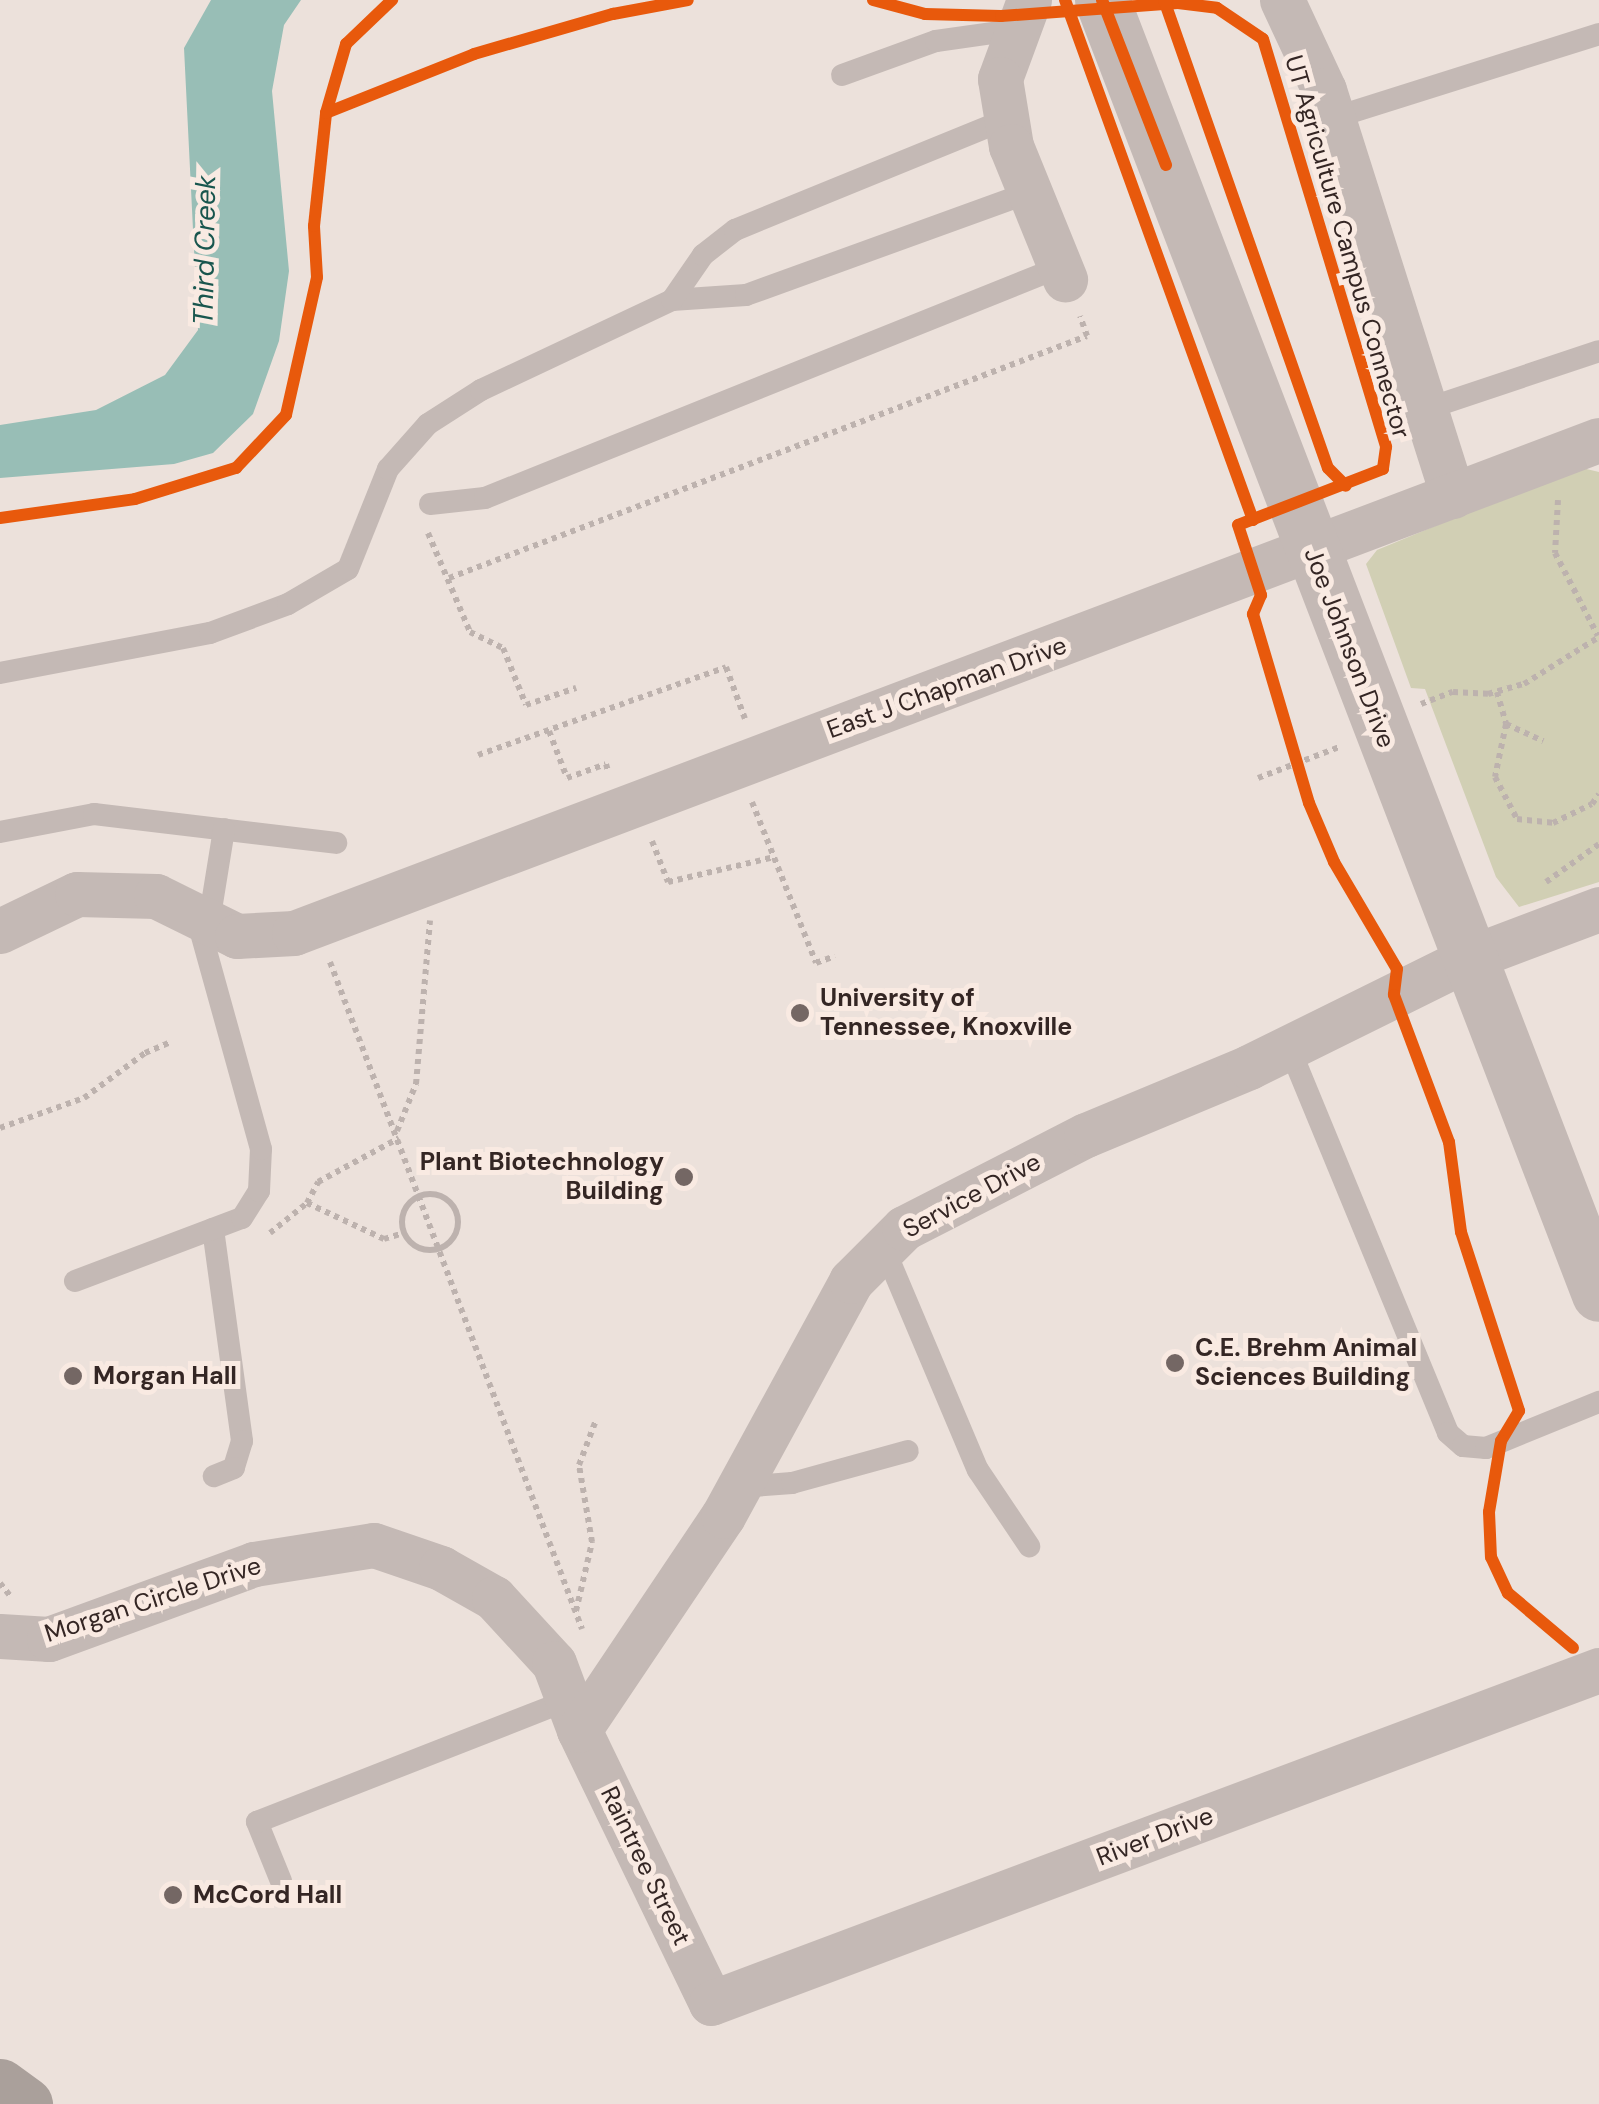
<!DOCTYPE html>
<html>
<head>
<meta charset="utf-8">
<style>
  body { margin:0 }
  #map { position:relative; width:1599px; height:2104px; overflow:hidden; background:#ece1db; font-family:"DM Sans",sans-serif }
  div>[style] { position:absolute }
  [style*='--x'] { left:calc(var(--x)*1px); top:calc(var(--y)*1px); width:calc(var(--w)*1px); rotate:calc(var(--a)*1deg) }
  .green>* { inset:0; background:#d1cfb4 }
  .water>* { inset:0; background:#98beb6 }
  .path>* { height:6px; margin-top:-3px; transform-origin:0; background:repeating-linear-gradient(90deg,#bdb2ae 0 5px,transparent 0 10px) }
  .path>.ring { margin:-3px; padding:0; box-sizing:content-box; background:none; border:6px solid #bdb2ae; border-radius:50% }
  .service>* { height:22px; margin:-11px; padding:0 11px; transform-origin:11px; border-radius:11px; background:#c4b9b5 }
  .minor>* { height:45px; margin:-22.5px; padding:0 22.5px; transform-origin:22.5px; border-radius:22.5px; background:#c4b9b5 }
  .tertiary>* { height:55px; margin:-27.5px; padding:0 27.5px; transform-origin:27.5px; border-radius:27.5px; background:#c4b9b5 }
  .motorway>* { height:55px; margin:-27.5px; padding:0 27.5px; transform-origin:27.5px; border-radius:27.5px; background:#aaa09b }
  .cycleway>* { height:12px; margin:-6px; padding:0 6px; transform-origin:6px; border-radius:6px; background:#e8590c }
  .dots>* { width:28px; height:28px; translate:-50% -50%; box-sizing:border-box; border:5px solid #f9eae2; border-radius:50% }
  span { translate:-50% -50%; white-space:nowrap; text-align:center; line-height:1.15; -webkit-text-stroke:10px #f9eae2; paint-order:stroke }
  .street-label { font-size:25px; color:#342624 }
  .poi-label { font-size:25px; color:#342624; font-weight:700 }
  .left { translate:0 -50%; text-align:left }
  .right { translate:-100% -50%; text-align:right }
  .water-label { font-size:28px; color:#19564e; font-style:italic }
</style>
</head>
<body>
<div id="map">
  <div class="green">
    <div style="clip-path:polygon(1578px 467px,1599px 472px,1599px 882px,1519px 907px,1496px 877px,1425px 689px,1411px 688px,1366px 564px,1377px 550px)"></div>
  </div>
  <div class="water">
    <div style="clip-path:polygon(211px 0,301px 0,284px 25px,272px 91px,289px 271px,279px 341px,253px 414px,213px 453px,174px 464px,0 478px,0 425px,96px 410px,165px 375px,198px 330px,184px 48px)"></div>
  </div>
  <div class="path">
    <div style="--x:1558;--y:500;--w:53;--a:93.2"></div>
    <div style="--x:1555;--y:553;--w:93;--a:62.6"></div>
    <div style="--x:428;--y:533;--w:108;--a:67"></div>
    <div style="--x:470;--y:632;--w:37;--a:26"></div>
    <div style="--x:503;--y:648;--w:61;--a:68"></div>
    <div style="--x:526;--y:705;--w:53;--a:-18.8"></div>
    <div style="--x:449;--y:578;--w:682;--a:-20.77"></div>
    <div style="--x:1087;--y:336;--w:21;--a:-109"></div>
    <div style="--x:1497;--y:692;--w:33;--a:74"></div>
    <div style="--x:1506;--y:724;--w:54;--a:101.7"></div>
    <div style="--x:1495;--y:777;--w:47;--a:62.4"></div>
    <div style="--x:1517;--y:819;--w:36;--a:6"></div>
    <div style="--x:1553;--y:823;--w:43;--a:-26"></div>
    <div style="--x:1592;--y:804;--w:12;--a:-55"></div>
    <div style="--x:1421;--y:704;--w:34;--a:-21"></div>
    <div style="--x:1453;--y:692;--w:35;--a:3"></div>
    <div style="--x:1488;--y:694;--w:37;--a:-16"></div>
    <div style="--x:1524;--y:684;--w:89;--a:-32.1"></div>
    <div style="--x:1506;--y:724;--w:41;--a:24.7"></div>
    <div style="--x:549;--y:731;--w:50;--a:69"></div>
    <div style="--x:567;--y:778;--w:41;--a:-19.7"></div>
    <div style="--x:606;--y:764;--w:7;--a:74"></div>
    <div style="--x:478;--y:755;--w:263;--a:-19.5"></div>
    <div style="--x:726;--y:667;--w:55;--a:69.9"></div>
    <div style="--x:1258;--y:778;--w:87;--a:-20.9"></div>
    <div style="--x:752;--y:802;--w:173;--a:68.3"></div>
    <div style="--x:816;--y:963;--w:20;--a:-20"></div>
    <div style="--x:652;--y:841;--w:44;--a:68.7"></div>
    <div style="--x:668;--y:882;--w:110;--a:-13.2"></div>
    <div style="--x:1546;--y:882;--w:65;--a:-35.6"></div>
    <div style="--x:330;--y:962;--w:713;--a:69.3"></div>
    <div style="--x:0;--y:1128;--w:89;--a:-19.7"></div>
    <div style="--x:84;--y:1098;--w:76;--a:-36.4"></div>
    <div style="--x:145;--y:1053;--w:28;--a:-23"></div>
    <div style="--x:397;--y:1131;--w:51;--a:-68"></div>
    <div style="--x:416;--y:1084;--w:164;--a:-85.1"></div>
    <div class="ring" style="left:402px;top:1194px;width:50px;height:50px"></div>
    <div style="--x:307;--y:1203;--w:24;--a:-62"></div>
    <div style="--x:318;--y:1182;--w:92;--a:-28.5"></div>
    <div style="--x:270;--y:1233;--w:48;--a:-39"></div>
    <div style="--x:307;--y:1203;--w:85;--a:25.1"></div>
    <div style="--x:384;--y:1239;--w:21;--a:-17"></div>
    <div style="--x:0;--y:1583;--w:18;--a:52"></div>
    <div style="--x:576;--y:1611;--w:71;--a:-76.9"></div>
    <div style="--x:592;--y:1542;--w:78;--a:-99.6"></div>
    <div style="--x:579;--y:1465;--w:48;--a:-69.3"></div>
  </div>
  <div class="service">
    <div style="--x:842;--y:75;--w:100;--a:-19.9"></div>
    <div style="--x:936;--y:41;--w:86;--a:-8"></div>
    <div style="--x:1333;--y:118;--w:279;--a:-17.5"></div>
    <div style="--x:672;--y:300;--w:74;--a:-3.9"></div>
    <div style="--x:746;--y:295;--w:303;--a:-19.9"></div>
    <div style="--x:1426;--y:409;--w:182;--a:-18.5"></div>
    <div style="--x:430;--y:504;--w:55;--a:-6.2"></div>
    <div style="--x:485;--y:498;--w:620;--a:-21.89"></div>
    <div style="--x:0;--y:673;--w:214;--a:-10.8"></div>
    <div style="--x:210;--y:633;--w:83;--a:-20.4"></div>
    <div style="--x:288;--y:604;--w:69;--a:-30.3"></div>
    <div style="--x:348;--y:569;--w:108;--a:-68.2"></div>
    <div style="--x:388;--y:469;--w:60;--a:-48.4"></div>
    <div style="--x:428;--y:424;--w:63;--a:-32.7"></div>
    <div style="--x:481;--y:390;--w:211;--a:-25.2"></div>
    <div style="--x:672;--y:300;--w:55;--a:-55.4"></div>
    <div style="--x:703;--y:255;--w:41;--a:-38"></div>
    <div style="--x:735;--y:230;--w:294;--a:-22.2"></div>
    <div style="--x:0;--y:832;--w:96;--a:-10.8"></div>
    <div style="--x:94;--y:814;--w:244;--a:6.8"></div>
    <div style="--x:209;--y:922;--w:94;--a:-80.8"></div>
    <div style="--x:1289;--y:1047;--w:417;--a:67.6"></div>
    <div style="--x:1448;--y:1433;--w:20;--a:41"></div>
    <div style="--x:1463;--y:1446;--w:23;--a:5"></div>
    <div style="--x:1486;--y:1448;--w:122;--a:-22.2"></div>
    <div style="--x:213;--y:1229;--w:214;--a:82.2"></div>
    <div style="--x:242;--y:1441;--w:28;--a:107"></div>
    <div style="--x:234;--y:1468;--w:22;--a:158"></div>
    <div style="--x:884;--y:1248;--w:241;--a:67.1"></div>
    <div style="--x:978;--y:1470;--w:92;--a:56.1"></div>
    <div style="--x:75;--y:1281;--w:178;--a:-20.7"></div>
    <div style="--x:242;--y:1218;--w:32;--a:-58"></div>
    <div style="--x:259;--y:1191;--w:42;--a:-87.3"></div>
    <div style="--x:261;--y:1149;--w:239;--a:-105.5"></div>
    <div style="--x:739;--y:1487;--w:53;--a:-4.3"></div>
    <div style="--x:792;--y:1483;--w:120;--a:-15.4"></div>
    <div style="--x:281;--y:1881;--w:64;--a:-112.1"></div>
    <div style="--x:257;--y:1822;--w:334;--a:-21.4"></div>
  </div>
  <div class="minor">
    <div style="--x:1029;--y:0;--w:84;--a:110.2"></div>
    <div style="--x:1000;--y:79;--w:68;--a:80.7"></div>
    <div style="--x:1011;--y:146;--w:144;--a:67.9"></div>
    <div style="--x:1282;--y:0;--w:99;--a:65"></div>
    <div style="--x:1324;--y:90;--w:426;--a:72.4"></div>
    <div style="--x:0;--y:931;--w:85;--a:-25.7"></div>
    <div style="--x:77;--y:894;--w:79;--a:1.5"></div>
    <div style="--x:156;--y:896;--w:90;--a:26.3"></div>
    <div style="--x:237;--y:936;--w:57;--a:-3"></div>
    <div style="--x:294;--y:933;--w:1395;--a:-20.7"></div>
    <div style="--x:0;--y:1636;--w:49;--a:3.5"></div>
    <div style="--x:49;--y:1639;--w:218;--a:-20.1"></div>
    <div style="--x:254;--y:1564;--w:121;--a:-9"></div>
    <div style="--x:374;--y:1545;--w:71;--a:18.9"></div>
    <div style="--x:441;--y:1568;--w:61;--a:29.5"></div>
    <div style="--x:494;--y:1598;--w:88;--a:47.3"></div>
    <div style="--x:554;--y:1663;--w:72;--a:69.5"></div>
    <div style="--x:579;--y:1730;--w:303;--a:64.2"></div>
    <div style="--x:711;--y:2003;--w:948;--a:-20.56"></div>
    <div style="--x:579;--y:1730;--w:258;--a:-56.1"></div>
    <div style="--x:723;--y:1516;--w:268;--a:-61.4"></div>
    <div style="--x:851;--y:1281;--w:75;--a:-45"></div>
    <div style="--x:904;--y:1228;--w:204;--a:-27.1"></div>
    <div style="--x:1086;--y:1135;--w:177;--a:-22.6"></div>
    <div style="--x:1249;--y:1067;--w:249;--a:-26.3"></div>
    <div style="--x:1472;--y:957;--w:136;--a:-20.7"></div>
  </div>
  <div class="tertiary">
    <div style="--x:1102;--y:0;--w:1386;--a:68.99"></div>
  </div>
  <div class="motorway">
    <div style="--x:0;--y:2086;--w:31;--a:36"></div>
  </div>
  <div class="cycleway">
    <div style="--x:873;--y:0;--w:54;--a:15.1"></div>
    <div style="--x:925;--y:14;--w:76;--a:1.5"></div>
    <div style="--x:1001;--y:16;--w:177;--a:-4.2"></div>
    <div style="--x:1178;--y:3;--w:39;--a:7"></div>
    <div style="--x:1217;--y:8;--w:55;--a:34"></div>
    <div style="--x:1263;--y:39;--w:426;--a:73.2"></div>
    <div style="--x:1386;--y:447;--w:22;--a:98"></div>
    <div style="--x:1383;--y:469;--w:155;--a:158.9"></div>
    <div style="--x:1238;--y:525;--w:74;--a:71.8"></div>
    <div style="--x:1261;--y:595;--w:21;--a:113"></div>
    <div style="--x:1253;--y:614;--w:197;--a:73.5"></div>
    <div style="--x:1309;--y:803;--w:64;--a:67"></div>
    <div style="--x:1334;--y:862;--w:124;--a:59.5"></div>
    <div style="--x:1397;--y:969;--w:26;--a:97"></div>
    <div style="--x:1394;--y:995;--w:157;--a:69.5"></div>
    <div style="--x:1449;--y:1142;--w:91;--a:82.4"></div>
    <div style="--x:1461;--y:1232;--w:188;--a:72"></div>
    <div style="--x:1519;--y:1411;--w:35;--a:121"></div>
    <div style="--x:1501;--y:1441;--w:72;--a:99.6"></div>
    <div style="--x:1489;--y:1512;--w:45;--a:87.5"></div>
    <div style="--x:1491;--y:1557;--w:40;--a:65"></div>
    <div style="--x:1508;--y:1593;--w:85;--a:40.2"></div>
    <div style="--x:1065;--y:0;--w:553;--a:70.12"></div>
    <div style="--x:1102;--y:0;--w:177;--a:68.8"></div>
    <div style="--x:1164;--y:0;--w:496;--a:70.7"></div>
    <div style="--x:1328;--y:468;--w:25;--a:45"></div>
    <div style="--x:326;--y:113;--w:159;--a:-21.7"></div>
    <div style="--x:474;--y:54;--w:145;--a:-16.1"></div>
    <div style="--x:613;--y:14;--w:76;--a:-10.6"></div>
    <div style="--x:0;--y:518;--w:136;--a:-8"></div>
    <div style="--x:135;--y:499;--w:106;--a:-17.1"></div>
    <div style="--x:236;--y:468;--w:73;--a:-46.7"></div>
    <div style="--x:286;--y:415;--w:141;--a:-77.3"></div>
    <div style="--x:317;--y:277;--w:51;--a:-93.4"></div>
    <div style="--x:314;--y:226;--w:114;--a:-83.9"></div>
    <div style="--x:326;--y:113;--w:72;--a:-73.8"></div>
    <div style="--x:346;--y:44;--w:64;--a:-43.7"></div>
  </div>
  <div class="dots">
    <div style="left:800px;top:1013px;background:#746764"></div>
    <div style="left:684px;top:1177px;background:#746764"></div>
    <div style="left:1175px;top:1363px;background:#746764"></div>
    <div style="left:73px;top:1376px;background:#746764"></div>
    <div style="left:173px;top:1895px;background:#746764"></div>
  </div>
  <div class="street-label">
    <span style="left:1347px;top:247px;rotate:74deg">UT Agriculture Campus Connector</span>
    <span style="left:1349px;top:648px;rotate:69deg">Joe Johnson Drive</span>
    <span style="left:947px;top:688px;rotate:-20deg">East J Chapman Drive</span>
    <span style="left:972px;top:1196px;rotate:-28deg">Service Drive</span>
    <span style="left:153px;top:1600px;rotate:-18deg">Morgan Circle Drive</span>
    <span style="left:1155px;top:1837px;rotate:-21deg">River Drive</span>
    <span style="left:645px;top:1866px;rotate:64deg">Raintree Street</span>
  </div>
  <div class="poi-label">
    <span class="left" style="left:820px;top:1013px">University of<br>Tennessee, Knoxville</span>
    <span class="right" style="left:664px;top:1177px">Plant Biotechnology<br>Building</span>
    <span class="left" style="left:1195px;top:1363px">C.E. Brehm Animal<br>Sciences Building</span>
    <span class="left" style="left:93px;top:1376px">Morgan Hall</span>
    <span class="left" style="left:193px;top:1895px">McCord Hall</span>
  </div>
  <div class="water-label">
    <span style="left:205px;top:250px;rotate:-89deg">Third Creek</span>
  </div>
</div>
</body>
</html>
